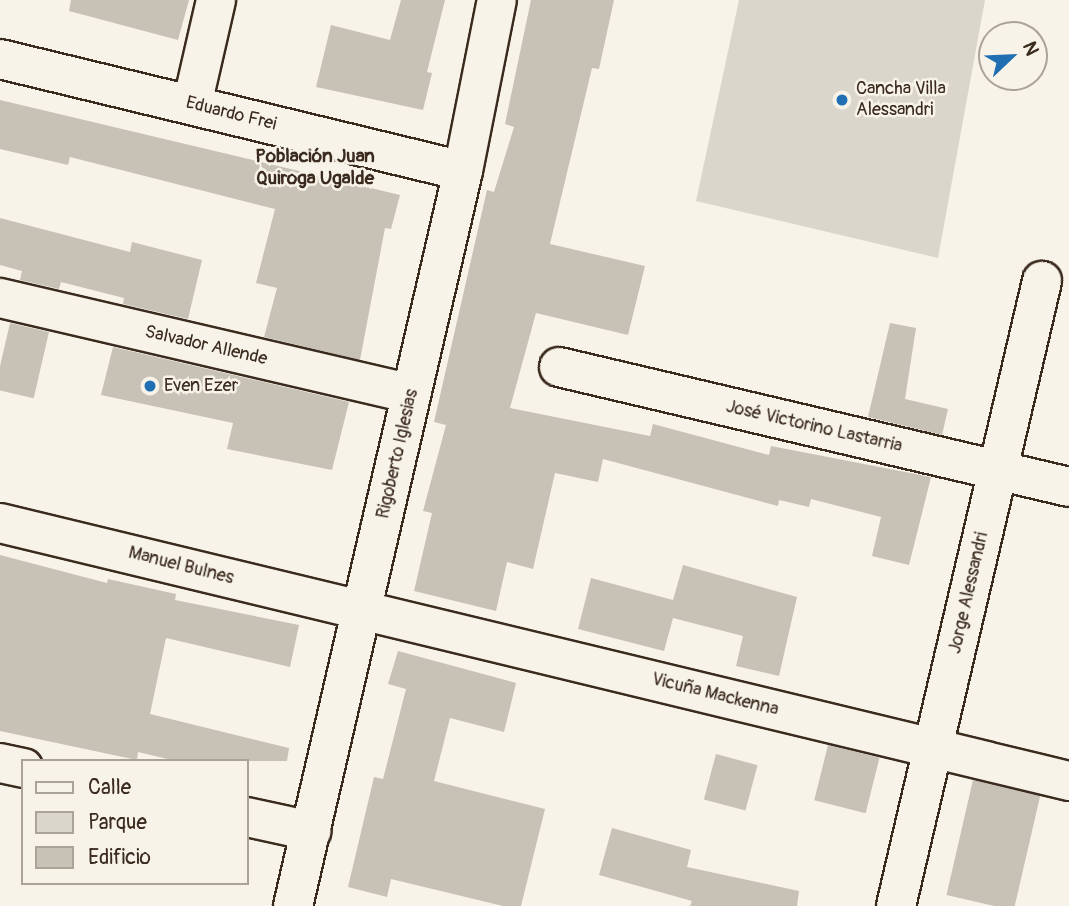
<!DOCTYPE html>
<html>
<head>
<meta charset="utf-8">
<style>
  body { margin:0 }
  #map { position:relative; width:1069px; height:906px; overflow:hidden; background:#f7f3e8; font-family:Pangolin,sans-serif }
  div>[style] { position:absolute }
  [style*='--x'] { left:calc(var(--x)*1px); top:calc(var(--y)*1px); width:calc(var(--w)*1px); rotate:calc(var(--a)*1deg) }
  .green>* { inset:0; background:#dbd6cb }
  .building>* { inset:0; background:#c8c1b6; transform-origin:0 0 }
  .roads { filter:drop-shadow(2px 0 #3b2a1e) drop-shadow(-2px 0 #3b2a1e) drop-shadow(0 2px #3b2a1e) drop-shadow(0 -2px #3b2a1e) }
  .minor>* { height:38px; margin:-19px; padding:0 19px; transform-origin:19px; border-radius:19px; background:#f7f3e8 }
  .dots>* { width:19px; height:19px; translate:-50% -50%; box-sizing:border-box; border:4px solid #f7f3e8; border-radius:50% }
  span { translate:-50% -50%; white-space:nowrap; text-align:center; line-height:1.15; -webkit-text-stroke:5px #f7f3e8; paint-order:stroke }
  .poi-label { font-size:18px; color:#3b2a1e }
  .left { translate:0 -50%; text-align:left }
  .street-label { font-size:18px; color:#3b2a1e }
  .neighbourhood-label { font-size:19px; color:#3b2a1e; font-weight:700 }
  .legend { position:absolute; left:21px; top:759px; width:228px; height:126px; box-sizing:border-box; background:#f7f3e8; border:2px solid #aca397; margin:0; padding:9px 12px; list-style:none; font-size:21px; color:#3b2a1e }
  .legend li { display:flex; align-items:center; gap:14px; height:35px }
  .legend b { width:35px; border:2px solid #aca397 }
  .north { position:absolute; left:978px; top:21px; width:70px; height:70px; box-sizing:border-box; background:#f7f3e8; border:2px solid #aca397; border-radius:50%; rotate:67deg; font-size:19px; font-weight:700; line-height:28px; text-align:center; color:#3b2a1e }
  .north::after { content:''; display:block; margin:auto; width:24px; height:32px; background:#1f6fb2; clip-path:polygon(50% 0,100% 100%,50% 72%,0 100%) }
</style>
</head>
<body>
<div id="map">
  <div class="green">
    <div style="clip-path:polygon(739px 0,985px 0,938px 258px,696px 201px)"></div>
  </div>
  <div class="building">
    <div style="clip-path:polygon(71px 0,189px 0,178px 40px,69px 11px)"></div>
    <div style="clip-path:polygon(401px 0,445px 0,427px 72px,432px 73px,423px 110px,316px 87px,331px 25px,390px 40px)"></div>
    <div style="clip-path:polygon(531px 0,614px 0,599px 69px,592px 68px,550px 244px,645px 266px,628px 335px,536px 313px,510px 408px,650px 436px,653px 424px,769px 455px,771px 446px,931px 477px,909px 565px,872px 556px,881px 517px,811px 499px,809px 507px,779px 500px,778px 506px,603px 459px,598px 482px,555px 473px,533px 569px,507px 562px,496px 611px,414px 591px,432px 513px,423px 511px,446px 425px,434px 422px,487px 190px,494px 192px,514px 127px,505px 124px)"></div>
    <div style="clip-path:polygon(0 100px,400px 195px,391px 229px,385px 228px,360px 360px,264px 337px,277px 288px,256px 283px,275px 209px,70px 157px,68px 165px,0 149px)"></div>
    <div style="clip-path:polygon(0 218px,130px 252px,132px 242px,202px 260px,188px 319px,123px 304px,124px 298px,61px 282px,59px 289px,20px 280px,22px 271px,0 265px)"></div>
    <div style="left:10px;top:323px;width:40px;height:68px;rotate:13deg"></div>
    <div style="clip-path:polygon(890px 323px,916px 328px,905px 399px,948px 409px,942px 435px,868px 417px)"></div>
    <div style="clip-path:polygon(113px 347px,349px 402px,332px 470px,227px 449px,233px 423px,101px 395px)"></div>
    <div style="clip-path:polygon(0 555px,107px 583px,108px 579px,176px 594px,175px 600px,299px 625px,290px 667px,166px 638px,150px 714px,289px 748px,287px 761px,176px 761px,138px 752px,137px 760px,0 731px)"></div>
    <div style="clip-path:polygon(683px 565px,797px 597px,779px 676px,736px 666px,743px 636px,673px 618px,664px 651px,578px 629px,591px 578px,673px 600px)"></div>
    <div style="clip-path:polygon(398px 651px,516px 683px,504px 732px,450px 718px,434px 781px,545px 809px,521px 906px,503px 906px,391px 879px,387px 897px,348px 887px,374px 777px,383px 779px,406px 689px,388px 684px)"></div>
    <div style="left:828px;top:745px;width:53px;height:57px;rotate:14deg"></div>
    <div style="left:716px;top:754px;width:43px;height:47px;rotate:15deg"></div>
    <div style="left:973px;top:780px;width:69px;height:118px;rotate:13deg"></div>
    <div style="clip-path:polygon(612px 828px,691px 850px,687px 867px,799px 891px,797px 906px,690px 906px,692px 901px,599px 875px)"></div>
  </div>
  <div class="roads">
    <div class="minor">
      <div style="--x:0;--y:59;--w:476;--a:13.6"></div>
      <div style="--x:192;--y:105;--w:108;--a:-77.1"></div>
      <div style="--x:0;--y:298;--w:422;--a:13.1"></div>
      <div style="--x:559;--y:367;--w:524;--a:13.24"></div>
      <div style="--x:0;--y:523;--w:1100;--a:13.57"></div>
      <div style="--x:0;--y:763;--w:24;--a:12"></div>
      <div style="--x:247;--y:817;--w:66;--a:12.3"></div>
      <div style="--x:293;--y:906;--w:754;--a:-76.98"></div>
      <div style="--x:463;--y:171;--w:174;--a:-78.8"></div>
      <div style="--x:896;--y:906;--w:642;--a:-76.85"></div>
    </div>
  </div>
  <div class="dots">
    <div style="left:842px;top:100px;background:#1f6fb2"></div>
    <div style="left:150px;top:386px;background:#1f6fb2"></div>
  </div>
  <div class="poi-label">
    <span class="left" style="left:856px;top:100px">Cancha Villa<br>Alessandri</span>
    <span class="left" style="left:164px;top:386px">Even Ezer</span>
  </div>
  <div class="street-label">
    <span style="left:231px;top:114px;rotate:14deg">Eduardo Frei</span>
    <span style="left:206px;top:346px;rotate:13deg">Salvador Allende</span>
    <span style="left:814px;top:427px;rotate:13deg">José Victorino Lastarria</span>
    <span style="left:398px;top:454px;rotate:-77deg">Rigoberto Iglesias</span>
    <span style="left:181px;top:566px;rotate:14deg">Manuel Bulnes</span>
    <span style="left:969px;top:593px;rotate:-77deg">Jorge Alessandri</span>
    <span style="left:715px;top:695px;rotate:14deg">Vicuña Mackenna</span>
  </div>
  <div class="neighbourhood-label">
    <span style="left:315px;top:168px">Población Juan<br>Quiroga Ugalde</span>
  </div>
  <ul class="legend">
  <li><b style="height:9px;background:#f7f3e8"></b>Calle</li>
  <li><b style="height:19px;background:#dbd6cb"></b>Parque</li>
  <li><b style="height:19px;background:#c8c1b6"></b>Edificio</li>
  </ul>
  <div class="north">N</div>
</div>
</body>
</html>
